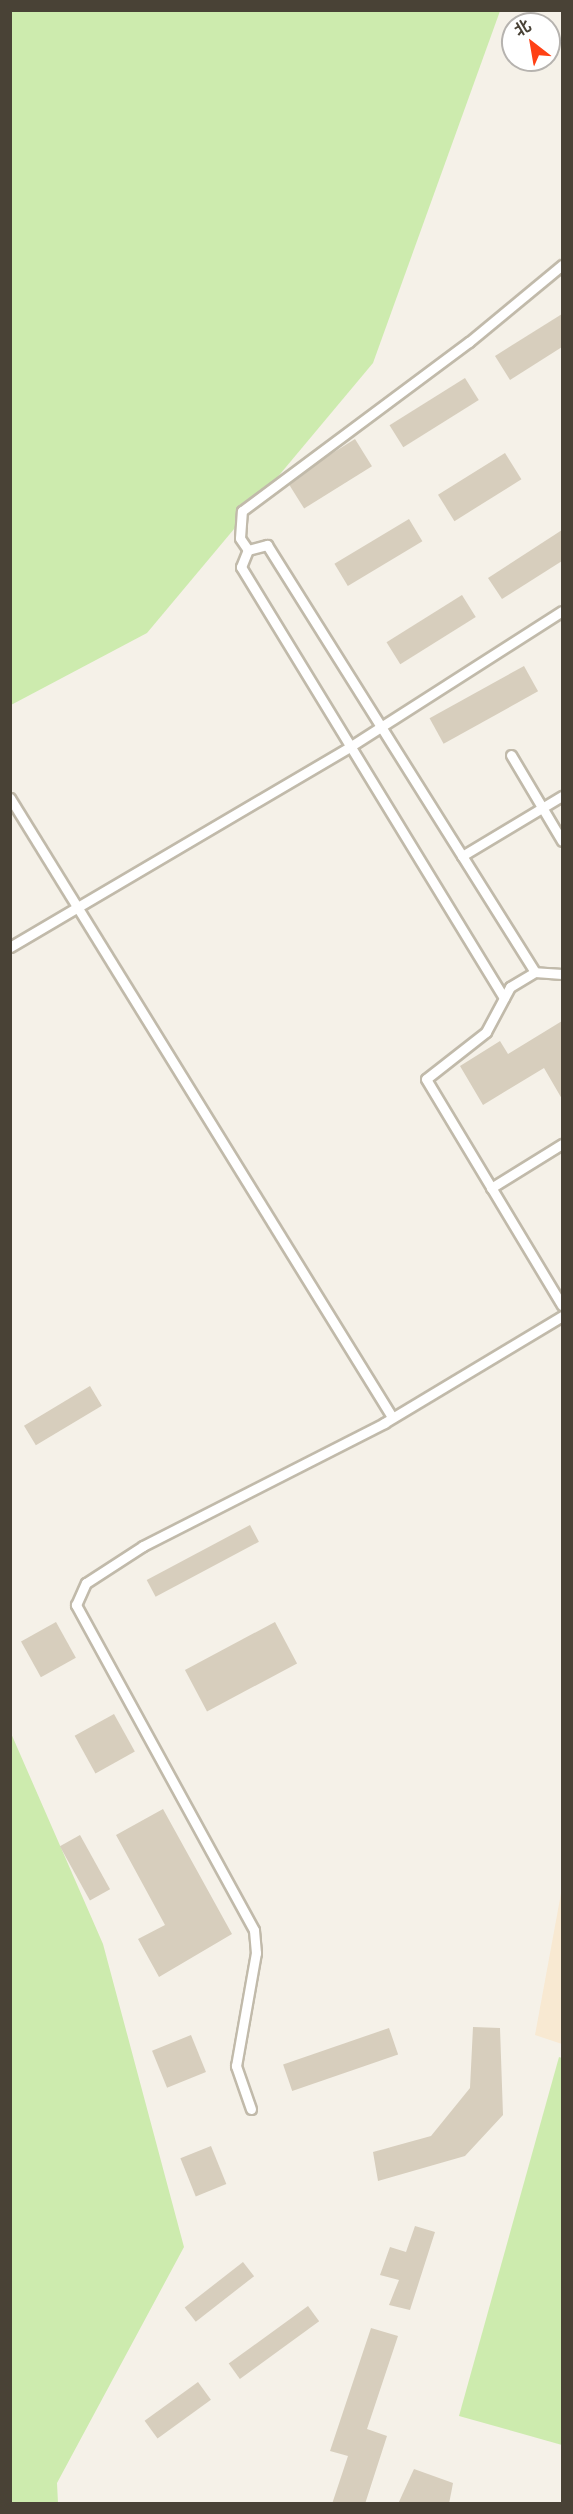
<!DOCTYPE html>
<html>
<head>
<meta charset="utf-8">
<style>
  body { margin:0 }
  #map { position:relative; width:573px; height:2514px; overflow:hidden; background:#f5f1e8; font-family:Karla,"Noto Sans SC",sans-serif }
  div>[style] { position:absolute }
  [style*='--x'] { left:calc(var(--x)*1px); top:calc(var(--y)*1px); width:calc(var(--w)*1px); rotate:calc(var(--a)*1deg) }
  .commercial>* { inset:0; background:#f8e9d2 }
  .green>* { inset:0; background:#cdebae }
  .building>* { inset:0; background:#d7cebd; transform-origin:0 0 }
  .roads { filter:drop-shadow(2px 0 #c1baaa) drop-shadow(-2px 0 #c1baaa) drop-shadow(0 2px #c1baaa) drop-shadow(0 -2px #c1baaa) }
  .service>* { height:9px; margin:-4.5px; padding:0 4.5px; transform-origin:4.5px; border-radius:4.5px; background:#fff }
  span { translate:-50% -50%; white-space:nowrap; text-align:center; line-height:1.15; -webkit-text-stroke:4.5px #fff; paint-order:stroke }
  .frame { position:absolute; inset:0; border:12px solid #494236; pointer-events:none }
  .north { position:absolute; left:501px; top:12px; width:60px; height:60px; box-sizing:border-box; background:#fff; border:2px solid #b6b3af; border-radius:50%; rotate:329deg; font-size:16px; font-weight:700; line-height:24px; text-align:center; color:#494236 }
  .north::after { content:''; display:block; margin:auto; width:21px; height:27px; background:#ff4115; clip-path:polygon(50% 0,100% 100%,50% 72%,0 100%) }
</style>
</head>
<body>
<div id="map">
  <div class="commercial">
    <div style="clip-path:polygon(562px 1888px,562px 2044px,535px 2035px)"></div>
  </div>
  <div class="green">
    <div style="clip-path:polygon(11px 11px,500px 11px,373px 363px,147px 633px,11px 705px)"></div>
    <div style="clip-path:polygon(10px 1731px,103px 1944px,184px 2247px,57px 2483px,58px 2503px,11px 2503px)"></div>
    <div style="clip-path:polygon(559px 2057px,562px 2058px,562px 2445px,459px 2416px)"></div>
  </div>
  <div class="building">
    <div style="clip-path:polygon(562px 314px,562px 347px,510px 380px,495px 356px)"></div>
    <div style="left:465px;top:378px;width:26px;height:89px;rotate:58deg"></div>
    <div style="left:355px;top:439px;width:32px;height:80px;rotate:58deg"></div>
    <div style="left:505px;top:453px;width:31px;height:79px;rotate:58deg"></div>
    <div style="left:409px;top:519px;width:26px;height:87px;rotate:59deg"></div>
    <div style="clip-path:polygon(562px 530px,562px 561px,502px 599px,488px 578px)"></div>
    <div style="left:462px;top:595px;width:26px;height:89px;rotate:58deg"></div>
    <div style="left:524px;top:666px;width:29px;height:108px;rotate:61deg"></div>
    <div style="clip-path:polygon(562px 1021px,562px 1099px,544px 1068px,483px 1105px,460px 1066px,500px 1041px,508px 1054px)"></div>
    <div style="left:90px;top:1386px;width:23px;height:77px;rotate:59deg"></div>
    <div style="left:250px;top:1525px;width:19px;height:117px;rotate:62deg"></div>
    <div style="left:56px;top:1622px;width:41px;height:40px;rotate:61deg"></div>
    <div style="left:275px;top:1622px;width:47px;height:102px;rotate:62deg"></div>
    <div style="left:114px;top:1714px;width:43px;height:45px;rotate:61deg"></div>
    <div style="clip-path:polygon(163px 1809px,232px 1934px,159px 1977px,138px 1939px,165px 1925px,116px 1835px)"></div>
    <div style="left:80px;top:1835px;width:62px;height:23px;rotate:61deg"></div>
    <div style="clip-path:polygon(473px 2027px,500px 2028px,503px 2115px,465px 2156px,378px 2181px,373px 2152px,431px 2136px,470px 2088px)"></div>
    <div style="left:389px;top:2028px;width:28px;height:112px;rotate:71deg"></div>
    <div style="left:191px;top:2035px;width:40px;height:42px;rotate:68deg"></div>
    <div style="left:211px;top:2146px;width:41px;height:33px;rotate:68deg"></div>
    <div style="clip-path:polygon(415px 2226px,435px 2232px,410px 2310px,389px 2305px,399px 2280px,380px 2275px,390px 2247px,406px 2252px)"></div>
    <div style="left:243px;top:2262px;width:18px;height:74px;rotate:52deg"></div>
    <div style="left:308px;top:2306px;width:19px;height:98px;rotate:54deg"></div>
    <div style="clip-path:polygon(371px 2328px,398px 2336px,367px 2429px,387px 2436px,365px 2504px,332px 2504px,348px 2456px,330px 2451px)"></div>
    <div style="left:198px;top:2382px;width:22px;height:66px;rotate:54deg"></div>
    <div style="clip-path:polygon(414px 2469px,453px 2483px,449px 2504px,398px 2504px)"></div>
  </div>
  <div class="roads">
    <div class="service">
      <div style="--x:248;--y:550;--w:14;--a:-124"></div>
      <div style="--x:240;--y:538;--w:27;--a:-86"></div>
      <div style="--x:242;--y:511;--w:283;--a:-36.7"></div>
      <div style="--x:469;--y:342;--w:121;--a:-39.6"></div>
      <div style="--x:511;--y:755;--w:100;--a:59.3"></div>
      <div style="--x:10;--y:798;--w:727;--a:58.32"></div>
      <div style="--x:462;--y:856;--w:117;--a:-31"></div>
      <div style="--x:10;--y:947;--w:396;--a:-30.5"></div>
      <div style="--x:351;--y:746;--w:250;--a:-32.6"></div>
      <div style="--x:562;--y:974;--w:27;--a:-176"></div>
      <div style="--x:535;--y:972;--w:29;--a:149"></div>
      <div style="--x:510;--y:987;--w:51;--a:118.1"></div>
      <div style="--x:486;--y:1032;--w:76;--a:141.9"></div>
      <div style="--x:426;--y:1079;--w:264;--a:59"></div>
      <div style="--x:504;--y:998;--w:505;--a:-121.39"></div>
      <div style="--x:241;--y:567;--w:18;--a:-68"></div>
      <div style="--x:248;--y:550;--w:20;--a:-15"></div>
      <div style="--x:267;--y:545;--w:504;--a:57.89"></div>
      <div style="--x:491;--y:1188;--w:84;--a:-31.8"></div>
      <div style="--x:251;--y:2109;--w:46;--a:-109.2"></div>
      <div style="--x:236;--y:2066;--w:115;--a:-80"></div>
      <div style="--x:256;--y:1953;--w:23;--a:-95"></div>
      <div style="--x:254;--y:1930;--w:371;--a:-118.7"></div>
      <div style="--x:76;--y:1605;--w:24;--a:-66"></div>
      <div style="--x:86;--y:1583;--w:68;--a:-33"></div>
      <div style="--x:143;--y:1546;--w:271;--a:-27"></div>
      <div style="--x:384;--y:1423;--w:208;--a:-31"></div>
    </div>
  </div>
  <div class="frame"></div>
  <div class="north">北</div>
</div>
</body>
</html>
